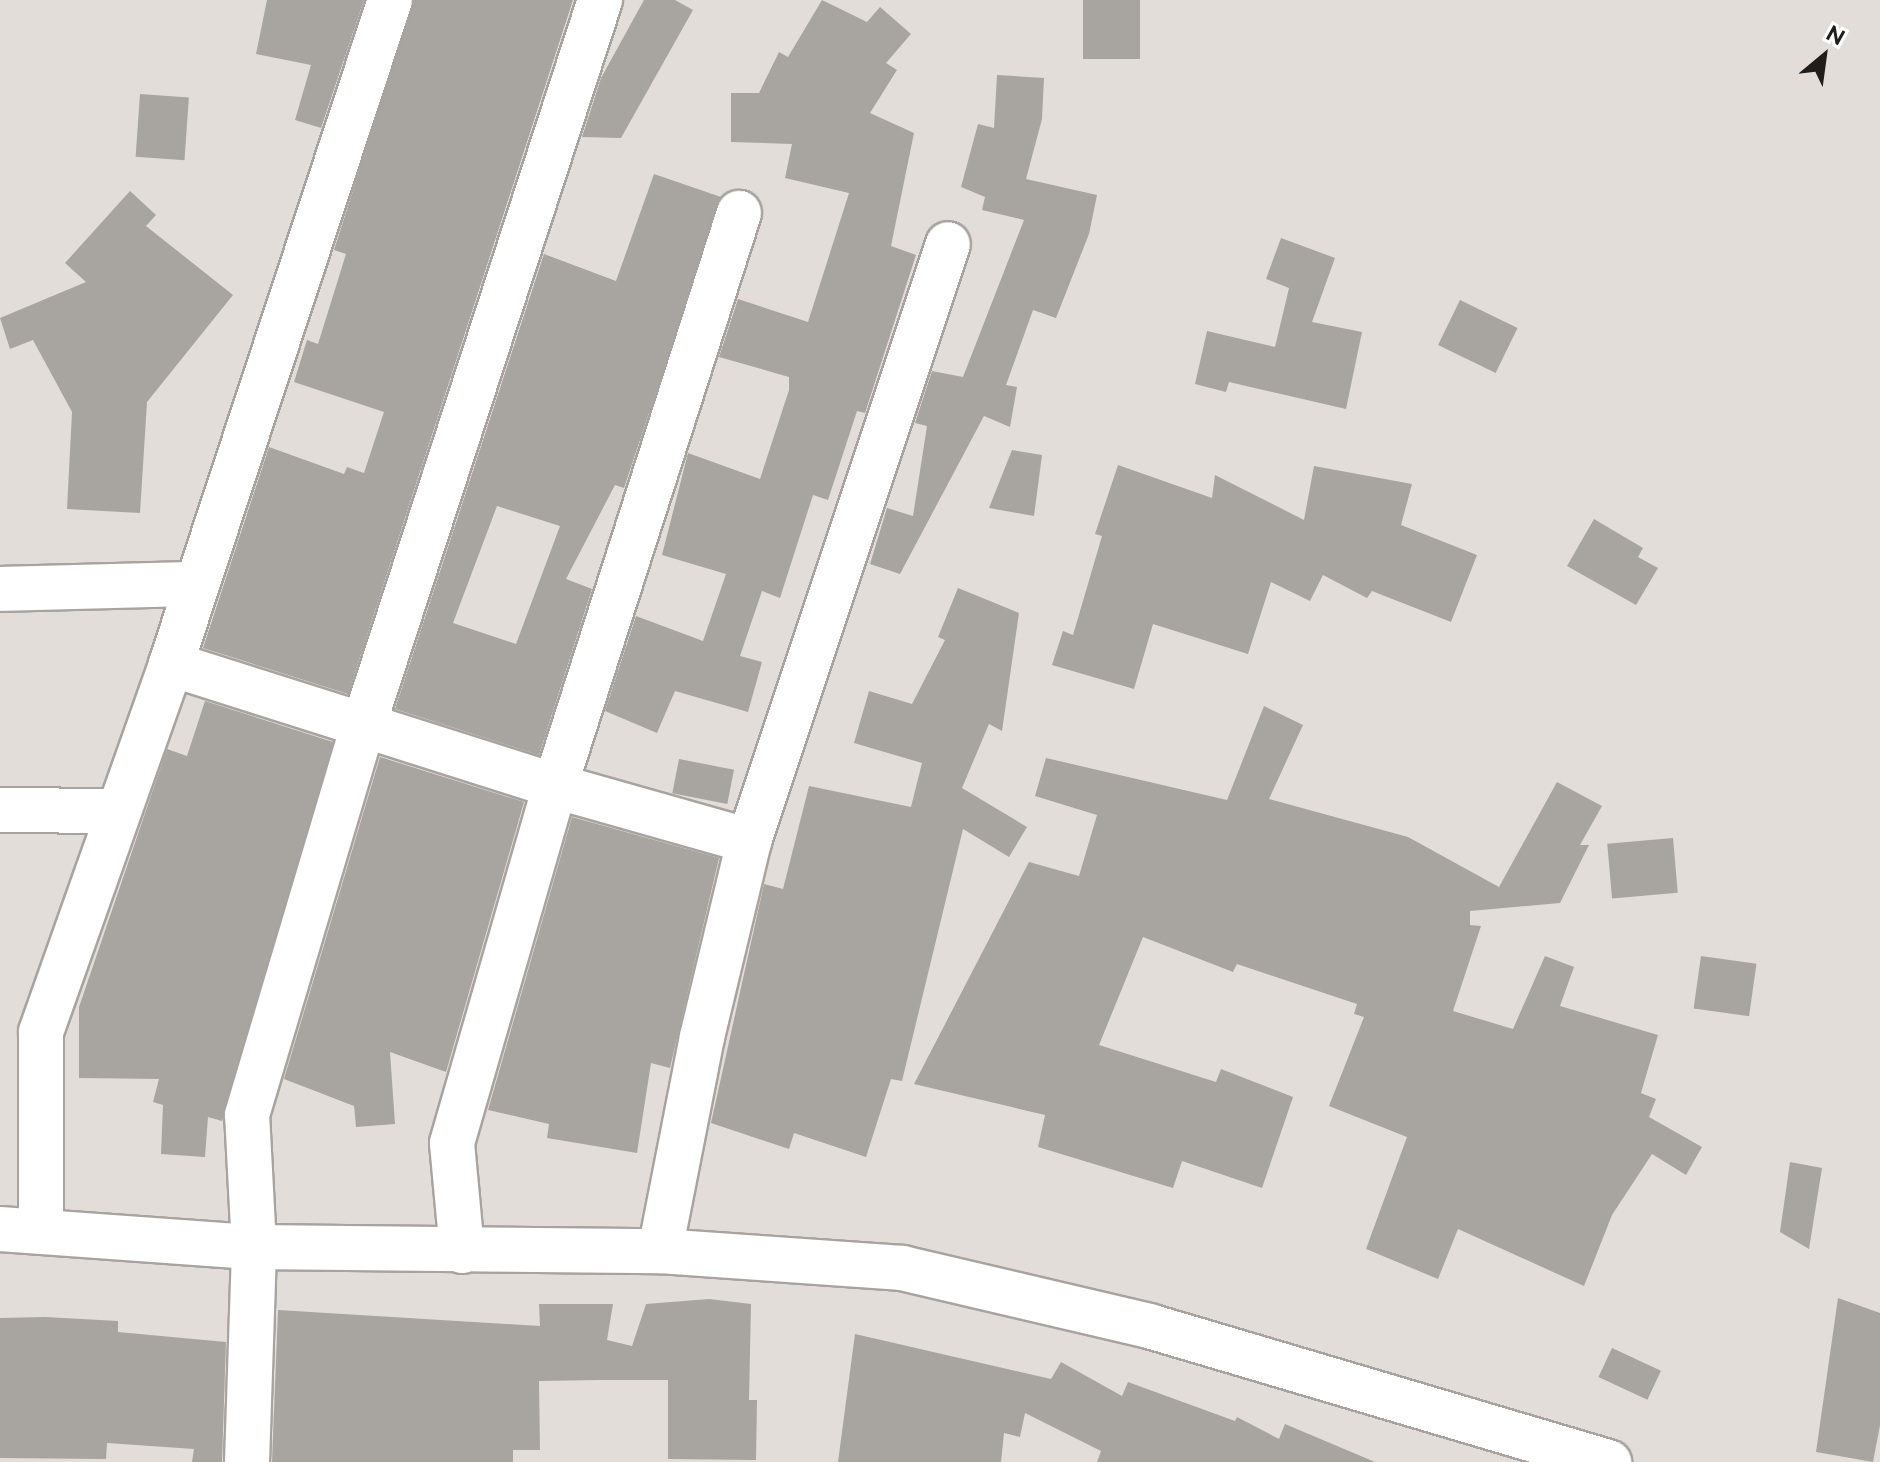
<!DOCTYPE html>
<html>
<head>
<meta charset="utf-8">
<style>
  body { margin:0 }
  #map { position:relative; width:1880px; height:1462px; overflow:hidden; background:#e3ddd9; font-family:Raleway,sans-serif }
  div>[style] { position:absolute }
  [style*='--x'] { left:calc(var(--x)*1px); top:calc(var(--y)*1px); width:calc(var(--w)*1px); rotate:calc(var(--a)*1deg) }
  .building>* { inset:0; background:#a8a49f; transform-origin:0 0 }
  .roads { filter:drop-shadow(2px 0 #a8a39f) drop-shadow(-2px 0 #a8a39f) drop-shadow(0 2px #a8a39f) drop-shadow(0 -2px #a8a39f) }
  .street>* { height:44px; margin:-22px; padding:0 22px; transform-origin:22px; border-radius:22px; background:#fff }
  .secondary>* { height:44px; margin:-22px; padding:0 22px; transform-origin:22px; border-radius:22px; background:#fff }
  span { translate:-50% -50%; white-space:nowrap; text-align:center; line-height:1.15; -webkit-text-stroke:8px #fff; paint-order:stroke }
  .north { position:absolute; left:1784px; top:16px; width:80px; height:80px; -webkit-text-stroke:6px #fff; paint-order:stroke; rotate:29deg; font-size:22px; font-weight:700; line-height:32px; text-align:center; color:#201e1c }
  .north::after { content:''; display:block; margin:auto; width:28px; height:36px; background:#201e1c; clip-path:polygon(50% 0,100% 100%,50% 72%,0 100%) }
</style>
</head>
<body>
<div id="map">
  <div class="building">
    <div style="clip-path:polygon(267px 0,364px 0,321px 128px,295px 120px,311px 65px,256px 54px)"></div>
    <div style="clip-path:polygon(414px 0,573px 0,348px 694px,203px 648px,269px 447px,344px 474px,347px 467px,364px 473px,384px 412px,294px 382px,307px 340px,318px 344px,346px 254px,334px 250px)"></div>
    <div style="clip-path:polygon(644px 0,675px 0,693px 10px,621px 138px,582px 137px,601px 78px)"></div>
    <div style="clip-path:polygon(822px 0,867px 22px,880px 7px,911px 34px,886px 63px,897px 70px,870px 113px,914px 133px,891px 246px,916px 255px,865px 413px,857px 411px,828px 500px,813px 495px,780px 598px,762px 591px,740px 656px,762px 662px,748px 712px,675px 691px,657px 733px,605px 711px,636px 616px,703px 641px,726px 574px,662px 555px,688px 453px,760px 479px,789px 390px,789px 377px,719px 357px,738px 299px,808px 322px,849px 193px,785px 178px,792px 144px,731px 142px,731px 93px,759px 93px,779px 52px,788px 57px)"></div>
    <div style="left:1083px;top:0;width:57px;height:59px"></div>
    <div style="clip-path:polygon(997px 75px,1044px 78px,1042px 119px,1026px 179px,1097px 195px,1089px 234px,1056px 318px,1033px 310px,1006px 385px,1017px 387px,1010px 427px,984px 416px,900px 574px,870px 564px,887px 508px,913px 516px,927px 426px,915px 423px,932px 371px,963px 377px,1024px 220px,982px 210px,985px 197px,961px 187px,978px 124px,994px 128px)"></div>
    <div style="left:140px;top:94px;width:49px;height:63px;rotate:4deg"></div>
    <div style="clip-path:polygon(evenodd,654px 174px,721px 197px,624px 488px,615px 485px,566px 579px,592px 589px,539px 755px,395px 709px,544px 254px,616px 281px,654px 174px,497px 506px,560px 526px,516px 644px,453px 623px,497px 506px)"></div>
    <div style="clip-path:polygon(130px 191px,156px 215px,146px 226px,233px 295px,147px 402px,140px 513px,67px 509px,72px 412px,33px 340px,10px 349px,0 318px,86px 282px,65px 263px)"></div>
    <div style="clip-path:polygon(1281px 238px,1335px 258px,1312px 322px,1362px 332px,1346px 409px,1229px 382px,1226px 392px,1195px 384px,1207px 331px,1275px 347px,1289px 288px,1266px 279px)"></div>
    <div style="left:1460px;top:300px;width:64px;height:50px;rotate:26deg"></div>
    <div style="clip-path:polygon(1012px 450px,1042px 455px,1034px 516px,989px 508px)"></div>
    <div style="clip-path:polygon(1118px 465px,1212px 498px,1215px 475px,1304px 520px,1314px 466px,1412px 484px,1401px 525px,1477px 555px,1451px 622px,1372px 591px,1367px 598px,1323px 575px,1310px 601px,1271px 582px,1248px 654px,1153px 624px,1134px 689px,1052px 665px,1063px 631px,1073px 635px,1102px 536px,1095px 534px)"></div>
    <div style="clip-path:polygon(1594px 519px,1643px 548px,1638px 557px,1658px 568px,1636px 605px,1567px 566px)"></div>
    <div style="clip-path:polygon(958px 588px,1019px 613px,1002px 731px,989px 724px,962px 788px,1027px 827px,1009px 857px,963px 829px,902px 1081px,891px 1079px,866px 1157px,794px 1133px,789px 1149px,711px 1123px,764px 884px,783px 889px,809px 786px,911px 807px,922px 763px,854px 743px,869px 691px,912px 704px,945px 640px,938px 637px)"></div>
    <div style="clip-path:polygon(205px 701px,333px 742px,222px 1121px,208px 1117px,205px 1157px,161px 1154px,163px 1105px,153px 1102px,159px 1079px,79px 1078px,79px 1007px,167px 749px,187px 756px)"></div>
    <div style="clip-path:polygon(1264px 706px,1303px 725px,1269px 799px,1408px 837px,1499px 887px,1557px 782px,1602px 806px,1580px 845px,1589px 845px,1560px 903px,1470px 911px,1470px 925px,1481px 926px,1453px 1011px,1513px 1029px,1545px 956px,1574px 967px,1560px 1006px,1658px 1035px,1641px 1093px,1656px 1099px,1649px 1117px,1702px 1147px,1686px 1175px,1652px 1154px,1612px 1215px,1584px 1286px,1458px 1229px,1438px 1279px,1366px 1249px,1407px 1137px,1329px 1106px,1364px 1017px,1354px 1014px,1357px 1004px,1237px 964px,1233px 972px,1143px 937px,1099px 1045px,1216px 1082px,1221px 1069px,1293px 1097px,1262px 1188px,1182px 1161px,1173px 1188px,1038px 1147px,1045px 1115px,914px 1084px,1029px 862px,1079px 876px,1097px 815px,1035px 796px,1046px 758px,1227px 800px)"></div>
    <div style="clip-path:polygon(380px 757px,524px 802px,446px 1072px,390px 1052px,395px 1124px,356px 1127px,354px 1106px,284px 1079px)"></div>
    <div style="left:679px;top:759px;width:56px;height:35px;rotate:11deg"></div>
    <div style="clip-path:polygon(572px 817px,719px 858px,670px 1068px,651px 1063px,637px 1153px,547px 1138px,549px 1124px,488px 1110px)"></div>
    <div style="left:1673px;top:838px;width:55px;height:66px;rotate:85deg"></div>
    <div style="left:1701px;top:956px;width:56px;height:53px;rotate:8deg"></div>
    <div style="clip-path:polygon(1790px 1162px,1822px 1168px,1809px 1249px,1780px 1232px)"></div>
    <div style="clip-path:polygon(1838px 1298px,1880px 1313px,1880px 1425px,1873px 1462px,1816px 1452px)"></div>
    <div style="clip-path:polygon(709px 1299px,751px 1304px,749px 1400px,757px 1400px,756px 1460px,668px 1459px,668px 1380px,600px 1380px,539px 1381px,540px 1450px,513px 1450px,513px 1462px,272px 1462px,278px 1310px,540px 1326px,539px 1304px,613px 1304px,607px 1340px,632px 1346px,646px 1304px)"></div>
    <div style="clip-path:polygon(45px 1317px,118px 1321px,118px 1332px,226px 1342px,222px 1462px,192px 1462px,194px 1449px,107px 1443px,106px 1459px,0 1458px,0 1318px)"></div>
    <div style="clip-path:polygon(855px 1334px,1051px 1379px,1061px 1362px,1122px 1396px,1128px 1382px,1235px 1421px,1237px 1417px,1279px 1439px,1285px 1424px,1375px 1462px,1097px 1462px,1101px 1451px,1025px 1413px,1020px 1437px,1004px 1433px,1001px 1462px,838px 1462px)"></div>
    <div style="left:1612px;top:1348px;width:54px;height:32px;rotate:25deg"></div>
  </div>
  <div class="roads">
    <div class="street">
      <div style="--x:0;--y:589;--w:197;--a:-1.5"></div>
      <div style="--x:171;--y:664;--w:403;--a:17.6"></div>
      <div style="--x:555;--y:786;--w:202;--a:15.8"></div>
      <div style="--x:0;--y:810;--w:115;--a:0.5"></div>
      <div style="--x:41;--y:1229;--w:197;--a:-90"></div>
      <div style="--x:41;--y:1032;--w:390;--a:-70.5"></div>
      <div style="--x:171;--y:664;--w:699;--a:-71.75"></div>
      <div style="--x:462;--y:1251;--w:108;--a:-95.3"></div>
      <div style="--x:452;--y:1143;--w:372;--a:-73.9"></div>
      <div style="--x:555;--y:786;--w:602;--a:-72.2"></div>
      <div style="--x:660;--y:1251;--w:218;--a:-78.9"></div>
      <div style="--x:702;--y:1037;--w:202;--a:-76.5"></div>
      <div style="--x:749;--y:841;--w:629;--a:-71.57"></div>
      <div style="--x:247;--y:1462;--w:215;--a:-88.1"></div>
      <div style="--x:254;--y:1247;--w:132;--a:-93"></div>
      <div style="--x:247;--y:1115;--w:405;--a:-73.4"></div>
      <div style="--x:363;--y:727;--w:765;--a:-71.94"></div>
    </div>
    <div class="secondary">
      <div style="--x:0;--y:1229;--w:255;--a:4.1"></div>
      <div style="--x:254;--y:1247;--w:406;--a:0.6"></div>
      <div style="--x:660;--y:1251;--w:243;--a:4"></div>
      <div style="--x:902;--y:1268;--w:254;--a:13.2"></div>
      <div style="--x:1149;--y:1326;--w:480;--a:16.5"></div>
    </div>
  </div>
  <div class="north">N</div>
</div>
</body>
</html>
